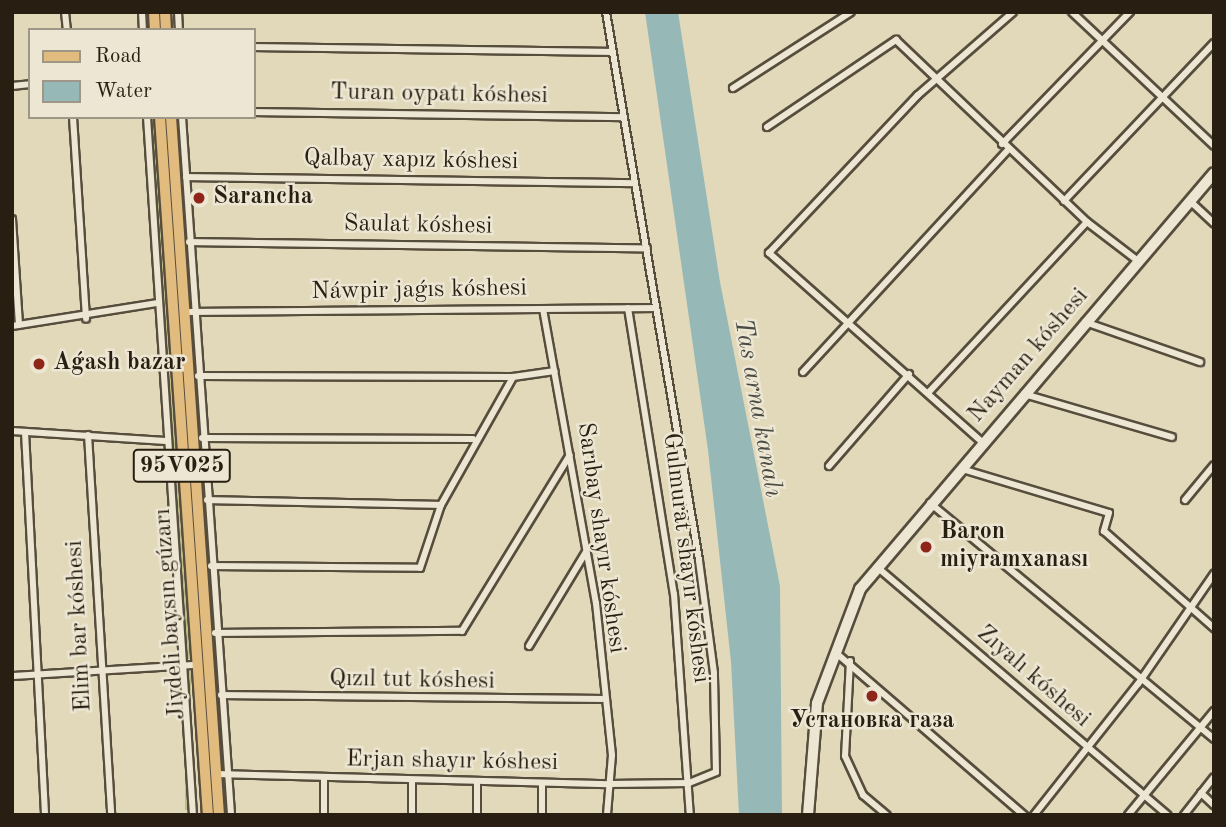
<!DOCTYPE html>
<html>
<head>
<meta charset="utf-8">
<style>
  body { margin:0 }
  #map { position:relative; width:1226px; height:827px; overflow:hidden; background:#e2d9bb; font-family:"Old Standard TT",serif }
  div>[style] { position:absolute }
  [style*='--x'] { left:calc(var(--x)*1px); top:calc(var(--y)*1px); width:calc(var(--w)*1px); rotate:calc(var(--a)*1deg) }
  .green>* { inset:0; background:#bbbd8b; transform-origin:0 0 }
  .water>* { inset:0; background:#96b9b7 }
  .roads { filter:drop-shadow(2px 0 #574d3c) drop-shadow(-2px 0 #574d3c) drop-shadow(0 2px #574d3c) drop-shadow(0 -2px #574d3c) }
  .street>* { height:6px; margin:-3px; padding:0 3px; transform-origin:3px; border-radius:3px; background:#ece6d3 }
  .secondary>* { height:10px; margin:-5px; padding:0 5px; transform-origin:5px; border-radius:5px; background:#ece6d3 }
  .primary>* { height:10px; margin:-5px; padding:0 5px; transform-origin:5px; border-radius:5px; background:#e1bc7e }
  .dots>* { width:19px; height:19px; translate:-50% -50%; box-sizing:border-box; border:4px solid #ece6d3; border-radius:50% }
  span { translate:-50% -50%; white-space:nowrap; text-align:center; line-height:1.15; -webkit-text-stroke:5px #ece6d3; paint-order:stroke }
  .shield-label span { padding:2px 5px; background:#ece6d3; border:2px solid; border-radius:5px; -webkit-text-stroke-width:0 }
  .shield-label { font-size:23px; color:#291e12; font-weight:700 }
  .street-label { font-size:24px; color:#291e12 }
  .poi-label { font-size:24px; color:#291e12; font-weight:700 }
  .left { translate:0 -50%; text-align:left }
  .water-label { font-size:26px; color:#4a4c44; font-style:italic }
  .frame { position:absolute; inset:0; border:14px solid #291e12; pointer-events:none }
  .legend { position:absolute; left:28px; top:28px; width:228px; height:91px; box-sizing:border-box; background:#ece6d3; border:2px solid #9e9686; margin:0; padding:9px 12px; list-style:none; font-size:21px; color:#291e12 }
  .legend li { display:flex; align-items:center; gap:14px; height:35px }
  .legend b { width:35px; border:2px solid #9e9686 }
</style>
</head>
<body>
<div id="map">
  <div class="green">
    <div style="clip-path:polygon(150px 117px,156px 117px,191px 659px,183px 659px)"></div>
    <div style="left:175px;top:117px;width:4px;height:191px"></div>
    <div style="left:185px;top:671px;width:6px;height:139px"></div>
  </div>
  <div class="water">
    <div style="clip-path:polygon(645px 12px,678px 12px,720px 282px,780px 586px,782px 815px,739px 815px,731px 662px,708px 450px)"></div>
  </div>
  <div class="roads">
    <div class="street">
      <div style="--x:65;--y:12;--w:18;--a:84"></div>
      <div style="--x:142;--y:12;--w:18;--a:87"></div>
      <div style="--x:178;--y:12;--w:18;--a:87"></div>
      <div style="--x:1072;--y:12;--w:195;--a:43.3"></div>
      <div style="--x:254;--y:47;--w:359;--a:0.8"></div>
      <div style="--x:12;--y:86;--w:18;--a:-6"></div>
      <div style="--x:733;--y:88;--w:140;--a:-32.8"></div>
      <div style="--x:254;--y:112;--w:370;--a:0.8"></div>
      <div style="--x:73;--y:117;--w:202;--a:86.3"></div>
      <div style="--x:147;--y:117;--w:700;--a:86.23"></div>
      <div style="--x:182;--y:117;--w:700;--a:85.98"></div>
      <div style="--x:767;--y:127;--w:156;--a:-34"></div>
      <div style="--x:896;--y:40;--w:264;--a:43.6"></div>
      <div style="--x:1087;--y:222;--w:64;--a:37.4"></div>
      <div style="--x:1002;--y:144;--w:184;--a:-45.9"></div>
      <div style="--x:186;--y:177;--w:449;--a:0.8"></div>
      <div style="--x:1064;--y:201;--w:218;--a:-46.5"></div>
      <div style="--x:1190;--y:201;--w:33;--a:43"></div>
      <div style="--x:12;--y:219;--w:106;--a:86.2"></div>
      <div style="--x:189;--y:242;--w:458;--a:0.8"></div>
      <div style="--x:628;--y:308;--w:290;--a:80.9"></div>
      <div style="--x:674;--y:594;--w:222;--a:85.9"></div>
      <div style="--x:543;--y:309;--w:299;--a:79.8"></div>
      <div style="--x:596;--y:603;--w:153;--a:84"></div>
      <div style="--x:612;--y:755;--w:60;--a:94.8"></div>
      <div style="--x:190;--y:312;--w:466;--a:-0.5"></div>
      <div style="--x:1085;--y:322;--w:122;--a:19.2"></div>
      <div style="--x:12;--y:326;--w:148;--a:-9"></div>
      <div style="--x:803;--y:372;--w:302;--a:-47.3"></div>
      <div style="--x:198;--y:376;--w:315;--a:0.2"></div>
      <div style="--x:513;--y:377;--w:42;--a:-8.1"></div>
      <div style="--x:929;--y:392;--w:232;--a:-47.1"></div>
      <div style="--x:1024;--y:394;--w:154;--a:16.2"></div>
      <div style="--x:12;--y:431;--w:154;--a:3.7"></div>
      <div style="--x:25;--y:432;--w:384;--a:87"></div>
      <div style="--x:88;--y:435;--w:381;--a:86.5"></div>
      <div style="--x:202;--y:438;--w:271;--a:0.2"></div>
      <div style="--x:982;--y:442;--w:285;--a:-138.4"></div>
      <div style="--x:769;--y:253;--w:217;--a:-46.7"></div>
      <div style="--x:918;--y:95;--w:126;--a:-41.1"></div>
      <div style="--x:829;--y:466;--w:122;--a:-49"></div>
      <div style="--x:962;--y:469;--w:153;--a:16.7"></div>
      <div style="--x:1109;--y:513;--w:19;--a:106"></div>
      <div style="--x:1104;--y:531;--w:147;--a:41.4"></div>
      <div style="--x:207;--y:500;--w:234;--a:1.2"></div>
      <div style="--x:1185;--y:500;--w:45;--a:-50.4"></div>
      <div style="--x:930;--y:503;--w:369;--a:39.7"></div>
      <div style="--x:211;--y:566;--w:209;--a:0.5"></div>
      <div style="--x:420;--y:568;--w:66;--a:-71.6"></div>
      <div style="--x:441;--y:505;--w:147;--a:-60.6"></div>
      <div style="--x:877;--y:567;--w:382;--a:40.5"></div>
      <div style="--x:215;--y:633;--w:247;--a:-0.5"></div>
      <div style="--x:462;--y:631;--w:206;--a:-58.5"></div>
      <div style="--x:529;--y:646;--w:110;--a:-58.8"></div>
      <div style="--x:835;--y:652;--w:250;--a:40.8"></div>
      <div style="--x:850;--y:661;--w:95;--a:93"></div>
      <div style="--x:845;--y:756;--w:43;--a:65.2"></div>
      <div style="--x:863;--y:795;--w:31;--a:40"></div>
      <div style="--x:12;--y:676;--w:182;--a:-3.5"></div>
      <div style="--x:221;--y:695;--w:381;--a:0.6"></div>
      <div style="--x:216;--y:774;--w:393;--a:1.5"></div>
      <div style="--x:609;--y:784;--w:80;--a:-0.7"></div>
      <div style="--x:689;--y:783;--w:29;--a:-22"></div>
      <div style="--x:716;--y:772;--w:99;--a:-91.2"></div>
      <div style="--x:714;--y:673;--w:114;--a:-97.6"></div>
      <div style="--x:699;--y:560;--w:556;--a:-99.63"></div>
      <div style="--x:324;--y:778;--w:37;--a:90"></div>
      <div style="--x:477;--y:783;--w:32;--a:90"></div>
      <div style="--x:1201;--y:793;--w:18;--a:43"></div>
      <div style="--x:412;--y:815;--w:33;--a:-90"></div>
      <div style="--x:542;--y:815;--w:30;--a:-90"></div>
      <div style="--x:1034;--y:815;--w:167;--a:-51.6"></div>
      <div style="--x:1138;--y:684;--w:134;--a:-55.4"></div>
      <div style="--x:1128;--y:815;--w:135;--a:-50.4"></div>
      <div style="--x:1184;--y:815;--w:48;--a:-51.7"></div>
    </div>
    <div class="secondary">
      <div style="--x:808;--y:815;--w:112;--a:-85.4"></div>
      <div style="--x:817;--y:703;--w:122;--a:-69.3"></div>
      <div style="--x:860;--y:589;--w:546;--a:-49.6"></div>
    </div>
    <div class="primary">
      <div style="--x:154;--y:12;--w:18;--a:87"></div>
      <div style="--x:165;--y:12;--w:18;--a:87"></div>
      <div style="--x:160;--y:117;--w:700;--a:86.07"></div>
      <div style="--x:171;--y:117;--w:700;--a:86.07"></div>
    </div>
  </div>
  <div class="dots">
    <div style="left:199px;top:198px;background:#8f2418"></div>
    <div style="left:39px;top:364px;background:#8f2418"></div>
    <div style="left:926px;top:547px;background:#8f2418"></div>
    <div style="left:872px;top:696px;background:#8f2418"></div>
  </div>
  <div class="shield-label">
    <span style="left:182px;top:466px">95V025</span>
  </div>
  <div class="street-label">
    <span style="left:439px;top:95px;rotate:1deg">Turan oypatı kóshesi</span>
    <span style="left:411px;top:161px;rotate:1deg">Qalbay xapız kóshesi</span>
    <span style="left:418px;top:226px;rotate:1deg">Saulat kóshesi</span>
    <span style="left:419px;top:291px;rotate:-1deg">Náwpir jaǵıs kóshesi</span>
    <span style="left:1029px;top:356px;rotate:-49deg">Nayman kóshesi</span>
    <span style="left:600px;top:538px;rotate:82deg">Sarıbay shayır kóshesi</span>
    <span style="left:685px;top:558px;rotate:83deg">Gulmurat shayır kóshesi</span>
    <span style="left:171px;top:614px;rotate:-94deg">Jiydeli baysın gúzarı</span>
    <span style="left:80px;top:626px;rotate:-93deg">Elim bar kóshesi</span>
    <span style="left:1033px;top:677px;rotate:41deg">Zıyalı kóshesi</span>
    <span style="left:412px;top:681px;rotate:1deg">Qızıl tut kóshesi</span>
    <span style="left:452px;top:762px;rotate:1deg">Erjan shayır kóshesi</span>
  </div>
  <div class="poi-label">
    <span class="left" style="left:213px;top:198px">Sarancha</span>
    <span class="left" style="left:53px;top:364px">Aǵash bazar</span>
    <span class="left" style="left:940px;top:547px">Baron<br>miyramxanası</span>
    <span style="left:872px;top:722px">Установка газа</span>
  </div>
  <div class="water-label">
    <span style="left:757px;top:408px;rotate:80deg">Tas arna kanalı</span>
  </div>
  <div class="frame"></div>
  <ul class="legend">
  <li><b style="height:9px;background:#e1bc7e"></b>Road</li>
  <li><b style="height:19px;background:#96b9b7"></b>Water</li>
  </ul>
</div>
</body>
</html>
